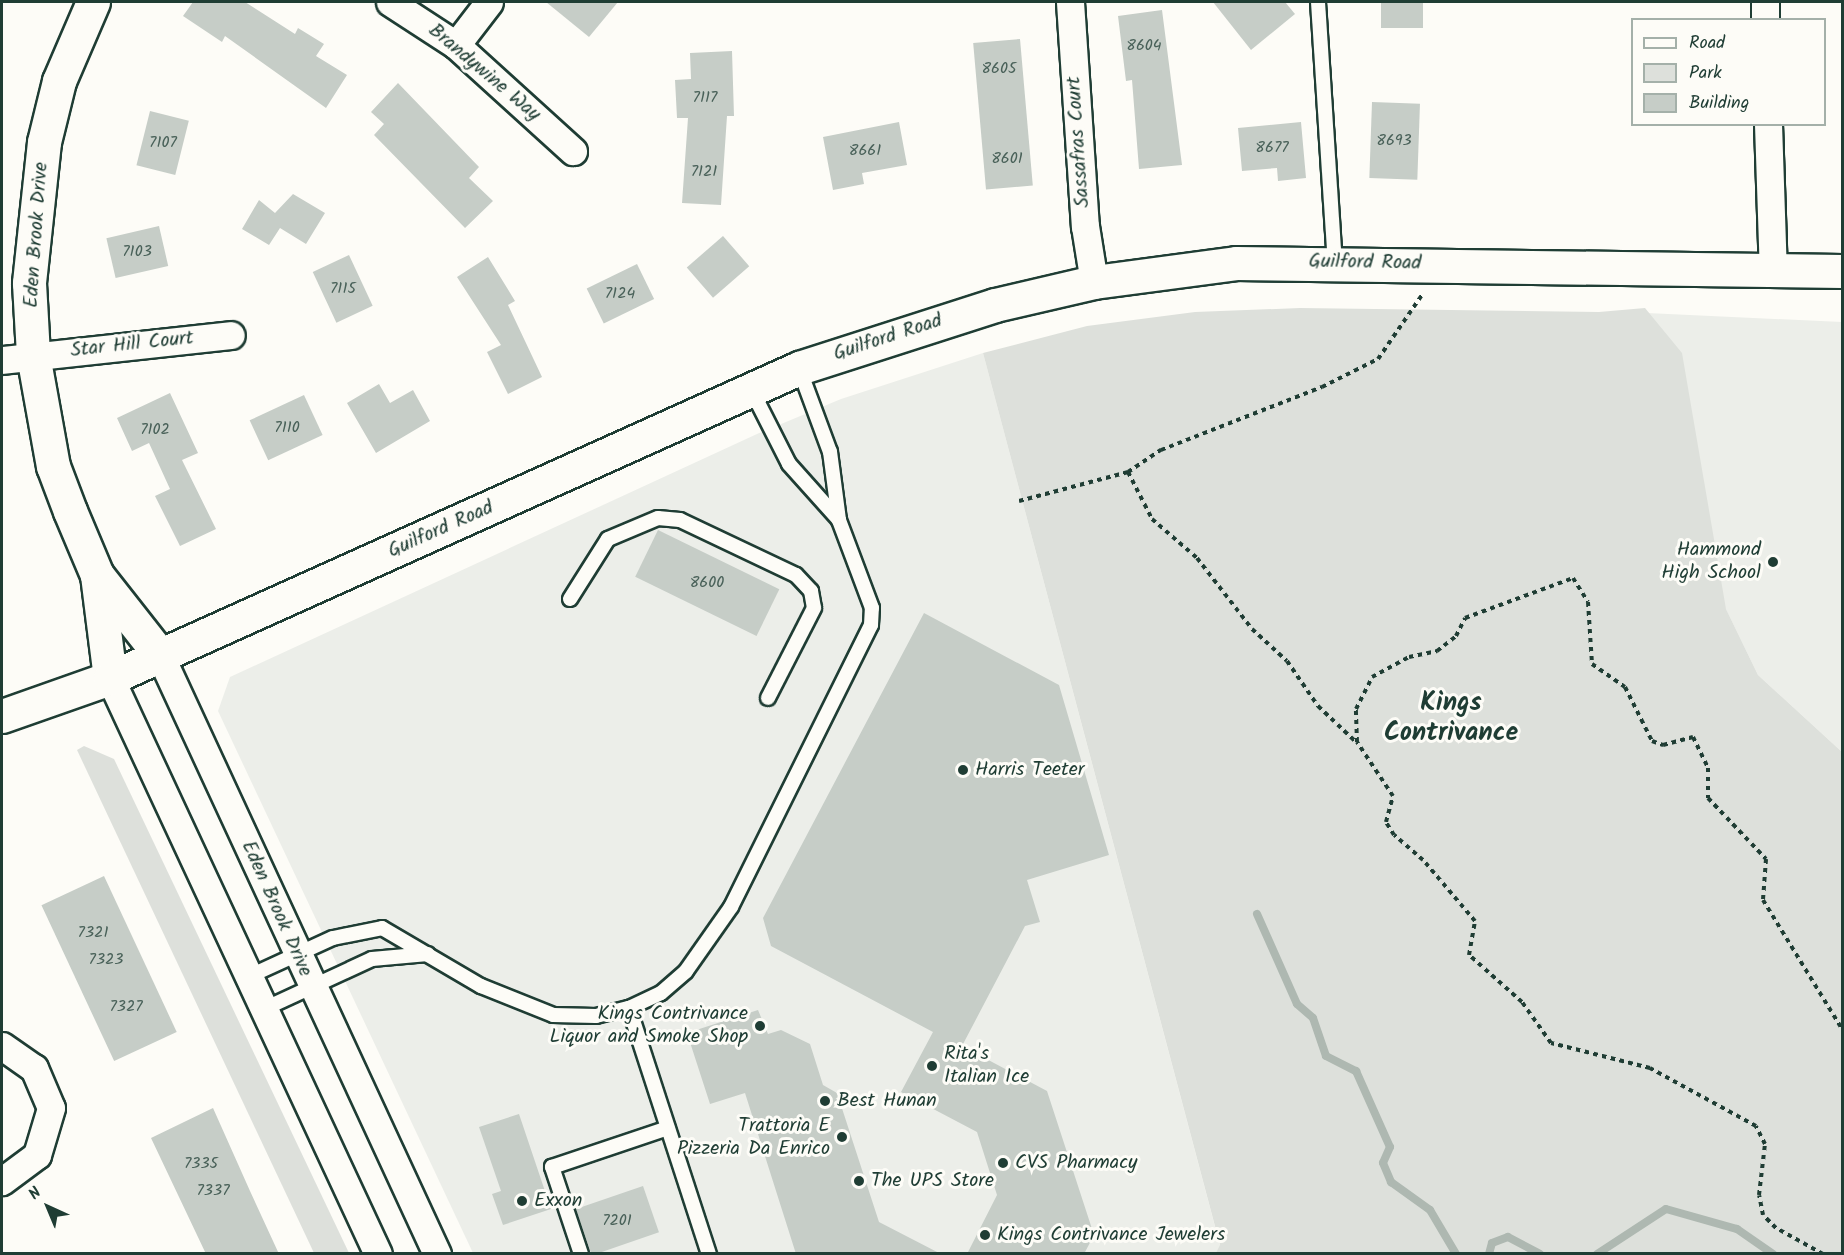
<!DOCTYPE html>
<html>
<head>
<meta charset="utf-8">
<style>
  body { margin:0 }
  #map { position:relative; width:1844px; height:1255px; overflow:hidden; background:#fdfcf7; font-family:Kalam,sans-serif }
  div>[style] { position:absolute }
  [style*='--x'] { left:calc(var(--x)*1px); top:calc(var(--y)*1px); width:calc(var(--w)*1px); rotate:calc(var(--a)*1deg) }
  .built>* { inset:0; background:#eceee9 }
  .green>* { inset:0; background:#dde0db }
  .stream>* { height:8px; margin:-4px; padding:0 4px; transform-origin:4px; border-radius:4px; background:#aeb8b1 }
  .building>* { inset:0; background:#c6cdc7; transform-origin:0 0 }
  .path>* { height:4px; margin-top:-2px; transform-origin:0; background:repeating-linear-gradient(90deg,#1f3d34 0 4.5px,transparent 0 9px) }
  .roads { filter:drop-shadow(2px 0 #1f3d34) drop-shadow(-2px 0 #1f3d34) drop-shadow(0 2px #1f3d34) drop-shadow(0 -2px #1f3d34) }
  .lane>* { height:14px; margin:-7px; padding:0 7px; transform-origin:7px; border-radius:7px; background:#fdfcf7 }
  .street>* { height:27px; margin:-13.5px; padding:0 13.5px; transform-origin:13.5px; border-radius:13.5px; background:#fdfcf7 }
  .secondary>* { height:33px; margin:-16.5px; padding:0 16.5px; transform-origin:16.5px; border-radius:16.5px; background:#fdfcf7 }
  .dots>* { width:16px; height:16px; translate:-50% -50%; box-sizing:border-box; border:3px solid #fdfcf7; border-radius:50% }
  span { translate:-50% -50%; white-space:nowrap; text-align:center; line-height:1.15; -webkit-text-stroke:6px #fdfcf7; paint-order:stroke }
  .number-label { font-size:16px; color:#496159 }
  .number-label span { -webkit-text-stroke-width:0 }
  .street-label { font-size:20px; color:#1f3d34 }
  .poi-label { font-size:20px; color:#1f3d34 }
  .right { translate:-100% -50%; text-align:right }
  .left { translate:0 -50%; text-align:left }
  .district-label { font-size:26px; color:#1f3d34; font-weight:700 }
  .frame { position:absolute; inset:0; border:3px solid #1f3d34; pointer-events:none }
  .legend { position:absolute; left:1631px; top:18px; width:195px; height:108px; box-sizing:border-box; background:#fdfcf7; border:2px solid #a4b0a9; margin:0; padding:8px 10px; list-style:none; font-size:18px; color:#1f3d34 }
  .legend li { display:flex; align-items:center; gap:12px; height:30px }
  .legend b { width:30px; border:2px solid #a4b0a9 }
  .north { position:absolute; left:18px; top:1177px; width:60px; height:60px; -webkit-text-stroke:4px #fdfcf7; paint-order:stroke; rotate:316deg; font-size:16px; font-weight:700; line-height:24px; text-align:center; color:#1f3d34 }
  .north::after { content:''; display:block; margin:auto; width:21px; height:27px; background:#1f3d34; clip-path:polygon(50% 0,100% 100%,50% 72%,0 100%) }
</style>
</head>
<body>
<div id="map">
  <div class="built">
    <div style="clip-path:polygon(1647px 313px,1842px 322px,1842px 752px,1758px 675px,1648px 449px)"></div>
    <div style="clip-path:polygon(983px 353px,1222px 1253px,473px 1253px,218px 711px,230px 677px,757px 434px,841px 399px)"></div>
  </div>
  <div class="green">
    <div style="clip-path:polygon(1300px 308px,1599px 312px,1645px 308px,1682px 353px,1726px 609px,1758px 675px,1842px 752px,1842px 1253px,1216px 1253px,1220px 1245px,983px 353px,1087px 326px,1195px 312px)"></div>
    <div style="clip-path:polygon(84px 746px,114px 759px,349px 1253px,314px 1253px,77px 750px)"></div>
  </div>
  <div class="stream">
    <div style="--x:1257;--y:914;--w:98;--a:66"></div>
    <div style="--x:1297;--y:1004;--w:21;--a:41"></div>
    <div style="--x:1313;--y:1018;--w:40;--a:71.1"></div>
    <div style="--x:1326;--y:1056;--w:34;--a:27"></div>
    <div style="--x:1356;--y:1071;--w:83;--a:65.9"></div>
    <div style="--x:1390;--y:1147;--w:17;--a:114"></div>
    <div style="--x:1383;--y:1163;--w:21;--a:67"></div>
    <div style="--x:1391;--y:1182;--w:48;--a:35.7"></div>
    <div style="--x:1430;--y:1210;--w:51;--a:59.4"></div>
    <div style="--x:1489;--y:1254;--w:11;--a:-75"></div>
    <div style="--x:1492;--y:1243;--w:17;--a:-21"></div>
    <div style="--x:1508;--y:1237;--w:36;--a:28"></div>
    <div style="--x:1597;--y:1254;--w:82;--a:-33.1"></div>
    <div style="--x:1666;--y:1209;--w:74;--a:15.7"></div>
    <div style="--x:1737;--y:1229;--w:44;--a:34.8"></div>
  </div>
  <div class="building">
    <div style="clip-path:polygon(193px 2px,245px 2px,295px 34px,298px 28px,324px 44px,316px 56px,347px 75px,326px 108px,225px 36px,222px 42px,183px 16px)"></div>
    <div style="clip-path:polygon(546px 2px,618px 2px,589px 37px)"></div>
    <div style="clip-path:polygon(1213px 2px,1285px 2px,1295px 14px,1251px 50px)"></div>
    <div style="left:1381px;top:2px;width:42px;height:26px"></div>
    <div style="clip-path:polygon(1162px 10px,1182px 165px,1139px 169px,1132px 80px,1126px 81px,1118px 16px)"></div>
    <div style="left:1020px;top:39px;width:147px;height:47px;rotate:85deg"></div>
    <div style="clip-path:polygon(732px 51px,734px 116px,727px 116px,721px 205px,682px 203px,688px 118px,677px 118px,675px 80px,691px 79px,690px 53px)"></div>
    <div style="clip-path:polygon(398px 83px,479px 167px,469px 178px,493px 201px,465px 228px,374px 135px,384px 124px,371px 112px)"></div>
    <div style="left:1372px;top:102px;width:48px;height:76px;rotate:2deg"></div>
    <div style="left:150px;top:111px;width:40px;height:56px;rotate:14deg"></div>
    <div style="clip-path:polygon(899px 122px,907px 165px,862px 173px,864px 184px,833px 190px,823px 137px)"></div>
    <div style="clip-path:polygon(1301px 122px,1306px 178px,1278px 181px,1277px 168px,1242px 171px,1238px 128px)"></div>
    <div style="clip-path:polygon(293px 194px,325px 213px,306px 244px,280px 228px,269px 245px,242px 229px,259px 200px,275px 213px)"></div>
    <div style="left:159px;top:226px;width:41px;height:54px;rotate:77deg"></div>
    <div style="left:723px;top:236px;width:40px;height:48px;rotate:49deg"></div>
    <div style="left:349px;top:255px;width:56px;height:40px;rotate:65deg"></div>
    <div style="clip-path:polygon(488px 257px,515px 301px,508px 305px,542px 377px,508px 394px,487px 352px,501px 345px,457px 277px)"></div>
    <div style="left:637px;top:264px;width:39px;height:56px;rotate:64deg"></div>
    <div style="clip-path:polygon(379px 384px,390px 403px,413px 390px,430px 421px,376px 453px,347px 403px)"></div>
    <div style="clip-path:polygon(170px 393px,198px 453px,182px 460px,216px 529px,180px 546px,155px 496px,170px 489px,149px 443px,132px 451px,117px 418px)"></div>
    <div style="left:304px;top:395px;width:44px;height:60px;rotate:65deg"></div>
    <div style="left:658px;top:530px;width:135px;height:52px;rotate:26deg"></div>
    <div style="clip-path:polygon(924px 613px,1059px 685px,1109px 855px,1027px 880px,1040px 922px,1025px 926px,962px 1046px,1047px 1091px,1094px 1235px,1084px 1254px,967px 1254px,997px 1195px,977px 1132px,901px 1092px,933px 1032px,771px 946px,763px 918px)"></div>
    <div style="left:104px;top:876px;width:172px;height:69px;rotate:65deg"></div>
    <div style="clip-path:polygon(758px 1010px,768px 1034px,781px 1030px,810px 1044px,823px 1085px,837px 1093px,879px 1222px,941px 1254px,796px 1254px,745px 1093px,710px 1104px,687px 1033px)"></div>
    <div style="clip-path:polygon(213px 1108px,250px 1191px,279px 1254px,206px 1254px,151px 1138px)"></div>
    <div style="clip-path:polygon(519px 1114px,551px 1209px,503px 1225px,492px 1194px,501px 1191px,479px 1127px)"></div>
    <div style="left:643px;top:1186px;width:49px;height:71px;rotate:71deg"></div>
  </div>
  <div class="path">
    <div style="--x:1128;--y:472;--w:53;--a:62.9"></div>
    <div style="--x:1152;--y:519;--w:60;--a:40.9"></div>
    <div style="--x:1197;--y:558;--w:90;--a:52.2"></div>
    <div style="--x:1252;--y:629;--w:47;--a:42.4"></div>
    <div style="--x:1287;--y:661;--w:55;--a:55.4"></div>
    <div style="--x:1318;--y:706;--w:52;--a:43.5"></div>
    <div style="--x:1019;--y:501;--w:113;--a:-14.9"></div>
    <div style="--x:1128;--y:472;--w:40;--a:-34"></div>
    <div style="--x:1161;--y:450;--w:173;--a:-21.4"></div>
    <div style="--x:1322;--y:387;--w:63;--a:-26.6"></div>
    <div style="--x:1378;--y:359;--w:78;--a:-55.5"></div>
    <div style="--x:1823;--y:1254;--w:54;--a:-151"></div>
    <div style="--x:1776;--y:1228;--w:18;--a:-135"></div>
    <div style="--x:1763;--y:1215;--w:20;--a:-101"></div>
    <div style="--x:1759;--y:1195;--w:51;--a:-83.3"></div>
    <div style="--x:1765;--y:1144;--w:20;--a:-117"></div>
    <div style="--x:1756;--y:1126;--w:121;--a:-151.3"></div>
    <div style="--x:1650;--y:1068;--w:102;--a:-165.8"></div>
    <div style="--x:1551;--y:1043;--w:50;--a:-125.3"></div>
    <div style="--x:1522;--y:1002;--w:71;--a:-138.4"></div>
    <div style="--x:1469;--y:955;--w:35;--a:-80"></div>
    <div style="--x:1475;--y:921;--w:80;--a:-130.4"></div>
    <div style="--x:1423;--y:860;--w:38;--a:-139"></div>
    <div style="--x:1394;--y:835;--w:15;--a:-122"></div>
    <div style="--x:1386;--y:822;--w:27;--a:-75"></div>
    <div style="--x:1393;--y:796;--w:65;--a:-123.7"></div>
    <div style="--x:1357;--y:742;--w:33;--a:-92"></div>
    <div style="--x:1356;--y:709;--w:36;--a:-63"></div>
    <div style="--x:1372;--y:677;--w:42;--a:-28.4"></div>
    <div style="--x:1409;--y:657;--w:29;--a:-12"></div>
    <div style="--x:1437;--y:651;--w:24;--a:-38"></div>
    <div style="--x:1456;--y:636;--w:20;--a:-63"></div>
    <div style="--x:1465;--y:618;--w:115;--a:-20.3"></div>
    <div style="--x:1573;--y:578;--w:28;--a:58"></div>
    <div style="--x:1588;--y:602;--w:62;--a:86.3"></div>
    <div style="--x:1592;--y:664;--w:40;--a:34.9"></div>
    <div style="--x:1625;--y:687;--w:60;--a:63.4"></div>
    <div style="--x:1652;--y:741;--w:12;--a:20"></div>
    <div style="--x:1663;--y:745;--w:31;--a:-15"></div>
    <div style="--x:1693;--y:737;--w:34;--a:64"></div>
    <div style="--x:1708;--y:768;--w:30;--a:90"></div>
    <div style="--x:1708;--y:798;--w:84;--a:46.4"></div>
    <div style="--x:1766;--y:859;--w:41;--a:94.2"></div>
    <div style="--x:1763;--y:900;--w:151;--a:58.5"></div>
  </div>
  <div class="roads">
    <div class="lane">
      <div style="--x:1318;--y:2;--w:262;--a:86.3"></div>
      <div style="--x:752;--y:391;--w:82;--a:63.1"></div>
      <div style="--x:789;--y:464;--w:75;--a:48.2"></div>
      <div style="--x:570;--y:599;--w:71;--a:-57.7"></div>
      <div style="--x:608;--y:539;--w:54;--a:-22.8"></div>
      <div style="--x:658;--y:518;--w:22;--a:5"></div>
      <div style="--x:680;--y:520;--w:128;--a:25.4"></div>
      <div style="--x:796;--y:575;--w:22;--a:47"></div>
      <div style="--x:811;--y:591;--w:17;--a:80"></div>
      <div style="--x:814;--y:608;--w:101;--a:117.1"></div>
      <div style="--x:252;--y:975;--w:89;--a:-24.6"></div>
      <div style="--x:333;--y:938;--w:50;--a:-11.5"></div>
      <div style="--x:382;--y:928;--w:115;--a:30.4"></div>
      <div style="--x:481;--y:986;--w:78;--a:21.9"></div>
      <div style="--x:553;--y:1015;--w:43;--a:1.3"></div>
      <div style="--x:596;--y:1016;--w:34;--a:-14"></div>
      <div style="--x:629;--y:1008;--w:35;--a:-25"></div>
      <div style="--x:661;--y:993;--w:33;--a:-41"></div>
      <div style="--x:686;--y:971;--w:78;--a:-54.9"></div>
      <div style="--x:731;--y:907;--w:315;--a:-63.6"></div>
      <div style="--x:871;--y:625;--w:17;--a:-87"></div>
      <div style="--x:872;--y:608;--w:94;--a:-110.6"></div>
      <div style="--x:839;--y:520;--w:69;--a:-97.5"></div>
      <div style="--x:830;--y:452;--w:90;--a:-110.3"></div>
      <div style="--x:266;--y:1008;--w:117;--a:-24.8"></div>
      <div style="--x:372;--y:959;--w:56;--a:-5.1"></div>
      <div style="--x:629;--y:1008;--w:259;--a:72"></div>
      <div style="--x:581;--y:1254;--w:92;--a:-108.4"></div>
      <div style="--x:552;--y:1167;--w:122;--a:-18.6"></div>
    </div>
    <div class="street">
      <div style="--x:390;--y:2;--w:79;--a:33.1"></div>
      <div style="--x:456;--y:45;--w:158;--a:42.2"></div>
      <div style="--x:1070;--y:2;--w:225;--a:86.2"></div>
      <div style="--x:1085;--y:226;--w:57;--a:80.9"></div>
      <div style="--x:1765;--y:2;--w:18;--a:90"></div>
      <div style="--x:456;--y:45;--w:54;--a:-52.5"></div>
      <div style="--x:1768;--y:124;--w:148;--a:88.1"></div>
      <div style="--x:2;--y:360;--w:230;--a:-6.2"></div>
      <div style="--x:160;--y:655;--w:660;--a:65.18"></div>
      <div style="--x:110;--y:678;--w:635;--a:65.05"></div>
      <div style="--x:2;--y:1046;--w:39;--a:35"></div>
      <div style="--x:34;--y:1068;--w:43;--a:67"></div>
      <div style="--x:51;--y:1108;--w:49;--a:106.6"></div>
      <div style="--x:37;--y:1155;--w:44;--a:143.4"></div>
    </div>
    <div class="secondary">
      <div style="--x:93;--y:2;--w:86;--a:113.3"></div>
      <div style="--x:59;--y:81;--w:63;--a:103.8"></div>
      <div style="--x:44;--y:142;--w:142;--a:96.1"></div>
      <div style="--x:29;--y:283;--w:72;--a:86.8"></div>
      <div style="--x:33;--y:355;--w:113;--a:79.8"></div>
      <div style="--x:53;--y:466;--w:48;--a:69.3"></div>
      <div style="--x:70;--y:511;--w:69;--a:67.1"></div>
      <div style="--x:97;--y:575;--w:102;--a:51.8"></div>
      <div style="--x:97;--y:575;--w:104;--a:82.8"></div>
      <div style="--x:2;--y:716;--w:114;--a:-19.4"></div>
      <div style="--x:110;--y:678;--w:756;--a:-24.22"></div>
      <div style="--x:799;--y:368;--w:206;--a:-17.8"></div>
      <div style="--x:995;--y:305;--w:102;--a:-13.1"></div>
      <div style="--x:1094;--y:282;--w:143;--a:-7.6"></div>
      <div style="--x:1236;--y:263;--w:606;--a:0.76"></div>
    </div>
  </div>
  <div class="dots">
    <div style="left:1773px;top:562px;background:#1f3d34"></div>
    <div style="left:963px;top:770px;background:#1f3d34"></div>
    <div style="left:760px;top:1026px;background:#1f3d34"></div>
    <div style="left:932px;top:1066px;background:#1f3d34"></div>
    <div style="left:825px;top:1101px;background:#1f3d34"></div>
    <div style="left:842px;top:1137px;background:#1f3d34"></div>
    <div style="left:1003px;top:1163px;background:#1f3d34"></div>
    <div style="left:859px;top:1181px;background:#1f3d34"></div>
    <div style="left:522px;top:1201px;background:#1f3d34"></div>
    <div style="left:985px;top:1235px;background:#1f3d34"></div>
  </div>
  <div class="number-label">
    <span style="left:1144px;top:46px">8604</span>
    <span style="left:999px;top:69px">8605</span>
    <span style="left:705px;top:98px">7117</span>
    <span style="left:1394px;top:141px">8693</span>
    <span style="left:163px;top:143px">7107</span>
    <span style="left:1272px;top:148px">8677</span>
    <span style="left:865px;top:151px">8661</span>
    <span style="left:1007px;top:159px">8601</span>
    <span style="left:704px;top:172px">7121</span>
    <span style="left:137px;top:252px">7103</span>
    <span style="left:343px;top:289px">7115</span>
    <span style="left:620px;top:294px">7124</span>
    <span style="left:287px;top:428px">7110</span>
    <span style="left:155px;top:430px">7102</span>
    <span style="left:707px;top:583px">8600</span>
    <span style="left:93px;top:933px">7321</span>
    <span style="left:106px;top:960px">7323</span>
    <span style="left:126px;top:1007px">7327</span>
    <span style="left:201px;top:1164px">7335</span>
    <span style="left:213px;top:1191px">7337</span>
    <span style="left:617px;top:1221px">7201</span>
  </div>
  <div class="street-label">
    <span style="left:484px;top:73px;rotate:40deg">Brandywine Way</span>
    <span style="left:1079px;top:142px;rotate:-94deg">Sassafras Court</span>
    <span style="left:37px;top:235px;rotate:-86deg">Eden Brook Drive</span>
    <span style="left:1365px;top:263px;rotate:1deg">Guilford Road</span>
    <span style="left:888px;top:338px;rotate:-18deg">Guilford Road</span>
    <span style="left:132px;top:345px;rotate:-6deg">Star Hill Court</span>
    <span style="left:441px;top:530px;rotate:-24deg">Guilford Road</span>
    <span style="left:276px;top:909px;rotate:66deg">Eden Brook Drive</span>
  </div>
  <div class="poi-label">
    <span class="right" style="left:1761px;top:562px">Hammond<br>High School</span>
    <span class="left" style="left:975px;top:770px">Harris Teeter</span>
    <span class="right" style="left:748px;top:1026px">Kings Contrivance<br>Liquor and Smoke Shop</span>
    <span class="left" style="left:944px;top:1066px">Rita's<br>Italian Ice</span>
    <span class="left" style="left:837px;top:1101px">Best Hunan</span>
    <span class="right" style="left:830px;top:1138px">Trattoria E<br>Pizzeria Da Enrico</span>
    <span class="left" style="left:1015px;top:1163px">CVS Pharmacy</span>
    <span class="left" style="left:871px;top:1181px">The UPS Store</span>
    <span class="left" style="left:534px;top:1201px">Exxon</span>
    <span class="left" style="left:997px;top:1235px">Kings Contrivance Jewelers</span>
  </div>
  <div class="district-label">
    <span style="left:1451px;top:719px">Kings<br>Contrivance</span>
  </div>
  <div class="frame"></div>
  <ul class="legend">
  <li><b style="height:8px;background:#fdfcf7"></b>Road</li>
  <li><b style="height:16px;background:#dde0db"></b>Park</li>
  <li><b style="height:16px;background:#c6cdc7"></b>Building</li>
  </ul>
  <div class="north">N</div>
</div>
</body>
</html>
